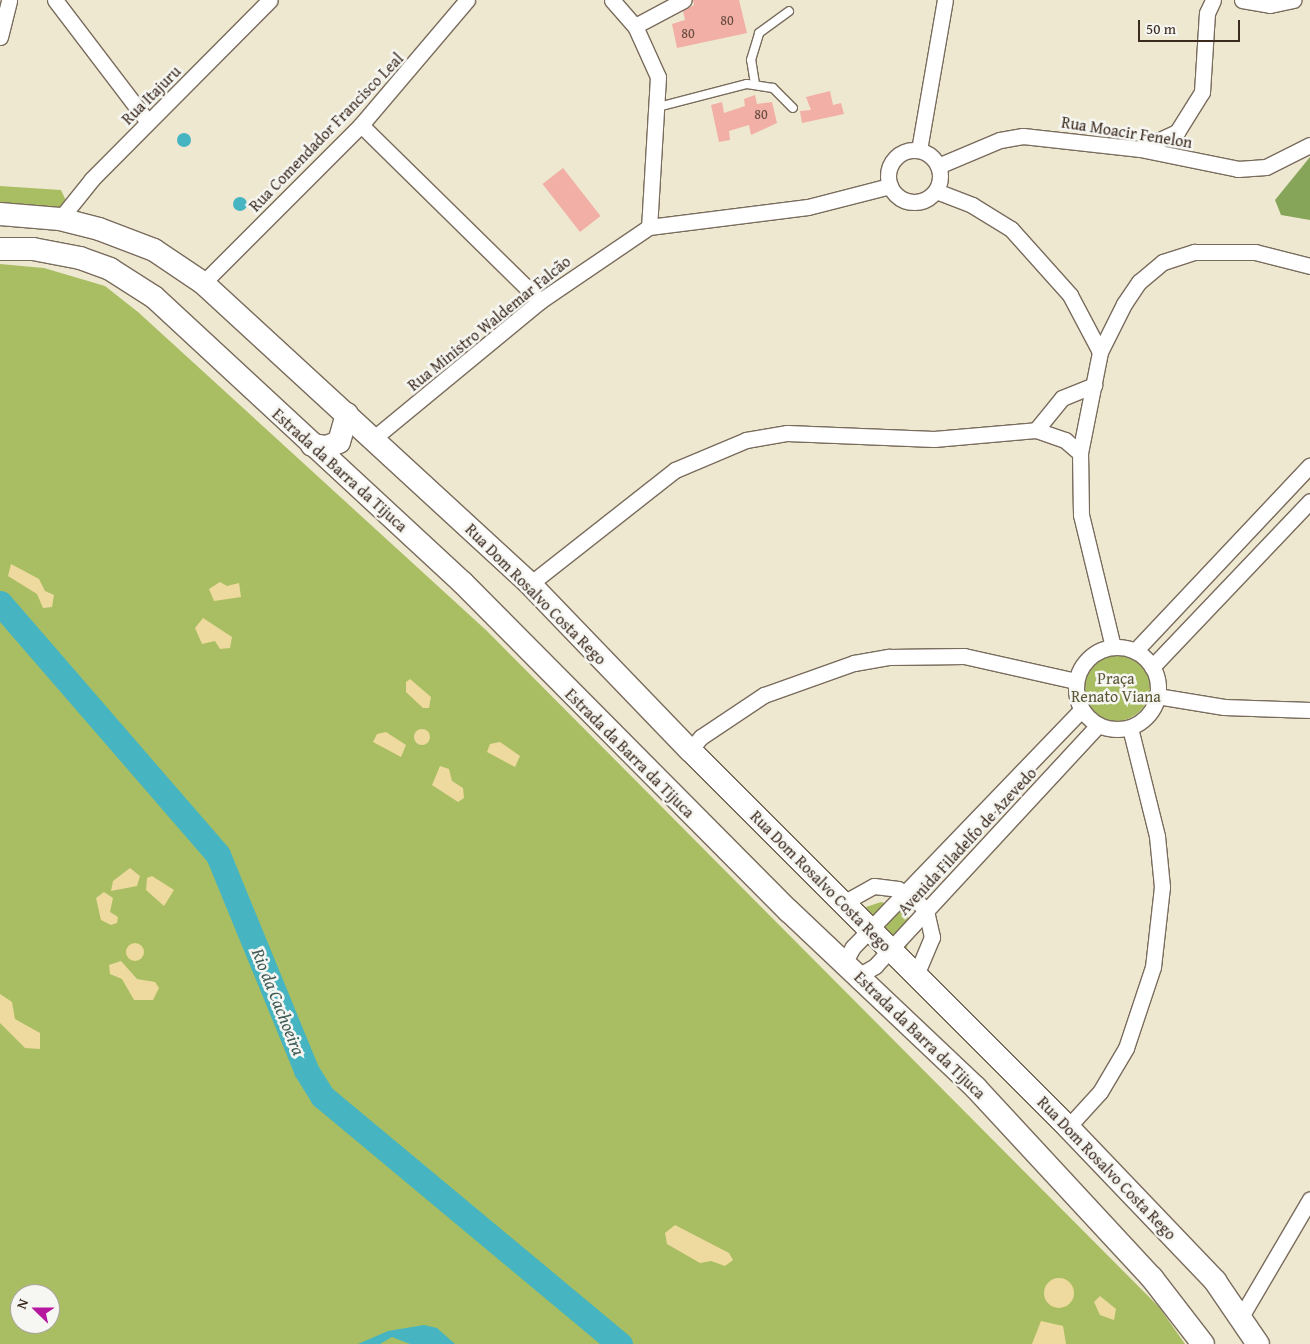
<!DOCTYPE html>
<html>
<head>
<meta charset="utf-8">
<style>
  body { margin:0 }
  #map { position:relative; width:1310px; height:1344px; overflow:hidden; background:#eee8d1; font-family:"Gentium Book Plus",serif }
  div>[style] { position:absolute }
  [style*='--x'] { left:calc(var(--x)*1px); top:calc(var(--y)*1px); width:calc(var(--w)*1px); rotate:calc(var(--a)*1deg) }
  .green>* { inset:0; background:#a9be63 }
  .round { border-radius:50% }
  .forest>* { inset:0; background:#86a559 }
  .sand>* { inset:0; background:#eeda9e }
  .water>* { inset:0; background:#46b5c1 }
  .river>* { height:25px; margin:-12.5px; padding:0 12.5px; transform-origin:12.5px; border-radius:12.5px; background:#46b5c1 }
  .building>* { inset:0; background:#f1afa5; transform-origin:0 0 }
  .roads { filter:drop-shadow(1px 0 #7a6c5d) drop-shadow(-1px 0 #7a6c5d) drop-shadow(0 1px #7a6c5d) drop-shadow(0 -1px #7a6c5d) }
  .service>* { height:8px; margin:-4px; padding:0 4px; transform-origin:4px; border-radius:4px; background:#fff }
  .minor>* { height:15px; margin:-7.5px; padding:0 7.5px; transform-origin:7.5px; border-radius:7.5px; background:#fff }
  .minor>.ring { margin:-7.5px; padding:0; box-sizing:content-box; background:none; border:15px solid #fff; border-radius:50% }
  .secondary>* { height:22px; margin:-11px; padding:0 11px; transform-origin:11px; border-radius:11px; background:#fff }
  span { translate:-50% -50%; white-space:nowrap; text-align:center; line-height:1.15; -webkit-text-stroke:5px #f6f6f2; paint-order:stroke }
  .number-label { font-size:14px; color:#684b40 }
  .number-label span { -webkit-text-stroke-width:0 }
  .street-label { font-size:16px; color:#3b2a1e }
  .park-label { font-size:16px; color:#5c5633 }
  .water-label { font-size:18px; color:#3f5b57; font-style:italic }
  .north { position:absolute; left:10px; top:1284px; width:50px; height:50px; box-sizing:border-box; background:#f6f6f2; border:1px solid #aba49d; border-radius:50%; rotate:292deg; font-size:14px; font-weight:700; line-height:20px; text-align:center; color:#3b2a1e }
  .north::after { content:''; display:block; margin:auto; width:18px; height:22px; background:#b5179e; clip-path:polygon(50% 0,100% 100%,50% 72%,0 100%) }
  .scale { position:absolute; left:1138px; top:20px; width:102px; height:22px; box-sizing:border-box; border:2px solid #3b2a1e; border-top:0; padding-left:6px; font-size:15px; line-height:18px; white-space:nowrap; color:#3b2a1e; -webkit-text-stroke:4px #f6f6f2; paint-order:stroke }
</style>
</head>
<body>
<div id="map">
  <div class="green">
    <div style="clip-path:polygon(0 186px,61px 190px,68px 205px,63px 212px,0 209px)"></div>
    <div style="clip-path:polygon(evenodd,0 264px,44px 268px,105px 286px,138px 312px,487px 631px,1159px 1307px,1185px 1344px,0 1344px,0 264px,20px 1294px,50px 1294px,50px 1324px,20px 1324px,20px 1294px)"></div>
    <div class="round" style="left:1082px;top:653px;width:68px;height:68px"></div>
    <div style="clip-path:polygon(881px 902px,900px 907px,912px 923px,906px 952px,863px 908px)"></div>
  </div>
  <div class="forest">
    <div style="clip-path:polygon(1310px 157px,1310px 220px,1281px 215px,1275px 200px)"></div>
  </div>
  <div class="sand">
    <div style="clip-path:polygon(11px 564px,39px 579px,45px 591px,54px 595px,52px 607px,43px 608px,37px 594px,8px 576px)"></div>
    <div style="clip-path:polygon(220px 582px,227px 586px,239px 583px,241px 597px,214px 601px,209px 589px)"></div>
    <div style="clip-path:polygon(203px 618px,232px 637px,230px 648px,220px 649px,215px 641px,202px 644px,195px 628px)"></div>
    <div style="clip-path:polygon(410px 679px,431px 697px,429px 708px,423px 708px,406px 692px,406px 682px)"></div>
    <div class="round" style="left:414px;top:729px;width:16px;height:16px"></div>
    <div style="clip-path:polygon(386px 732px,406px 745px,401px 757px,373px 742px,377px 734px)"></div>
    <div style="clip-path:polygon(500px 742px,520px 756px,515px 767px,487px 752px,490px 744px)"></div>
    <div style="clip-path:polygon(440px 766px,449px 769px,452px 781px,463px 788px,464px 798px,458px 802px,432px 785px)"></div>
    <div style="clip-path:polygon(130px 868px,140px 876px,137px 886px,111px 891px,113px 881px)"></div>
    <div style="clip-path:polygon(152px 876px,174px 890px,164px 906px,146px 890px,147px 878px)"></div>
    <div style="clip-path:polygon(104px 892px,113px 898px,110px 912px,118px 917px,117px 923px,111px 925px,101px 920px,96px 898px)"></div>
    <div class="round" style="left:126px;top:943px;width:18px;height:18px"></div>
    <div style="clip-path:polygon(121px 961px,137px 979px,155px 982px,159px 988px,153px 1000px,134px 1000px,122px 979px,110px 974px,109px 965px)"></div>
    <div style="clip-path:polygon(0 994px,12px 1002px,15px 1019px,40px 1033px,40px 1049px,25px 1048px,0 1023px)"></div>
    <div style="clip-path:polygon(675px 1225px,729px 1253px,733px 1260px,725px 1266px,711px 1261px,700px 1263px,667px 1244px,665px 1233px)"></div>
    <div class="round" style="left:1044px;top:1278px;width:30px;height:30px"></div>
    <div style="clip-path:polygon(1100px 1296px,1116px 1309px,1114px 1320px,1100px 1315px,1094px 1302px)"></div>
    <div style="clip-path:polygon(1041px 1321px,1063px 1326px,1066px 1344px,1032px 1344px)"></div>
  </div>
  <div class="water">
    <div class="round" style="left:177px;top:133px;width:14px;height:14px"></div>
    <div class="round" style="left:233px;top:197px;width:14px;height:14px"></div>
    <div style="clip-path:polygon(424px 1325px,437px 1328px,455px 1344px,410px 1344px,392px 1337px,380px 1344px,358px 1344px,388px 1331px)"></div>
  </div>
  <div class="river">
    <div style="--x:0;--y:603;--w:333;--a:49.1"></div>
    <div style="--x:218;--y:855;--w:232;--a:67.7"></div>
    <div style="--x:306;--y:1070;--w:31;--a:58"></div>
    <div style="--x:322;--y:1096;--w:388;--a:39.8"></div>
  </div>
  <div class="building">
    <div style="clip-path:polygon(693px 0,739px 0,747px 33px,677px 48px,672px 24px,685px 20px,683px 11px,694px 5px)"></div>
    <div style="clip-path:polygon(830px 91px,833px 105px,841px 103px,844px 114px,802px 123px,800px 111px,811px 110px,806px 97px)"></div>
    <div style="clip-path:polygon(755px 95px,757px 104px,772px 102px,777px 123px,751px 135px,749px 125px,729px 131px,730px 140px,719px 142px,711px 105px,722px 102px,724px 113px,745px 106px,744px 99px)"></div>
    <div style="left:563px;top:168px;width:61px;height:26px;rotate:52deg"></div>
  </div>
  <div class="roads">
    <div class="service">
      <div style="--x:755;--y:84;--w:24;--a:-99"></div>
      <div style="--x:751;--y:60;--w:28;--a:-73"></div>
      <div style="--x:759;--y:33;--w:37;--a:-36"></div>
      <div style="--x:658;--y:107;--w:92;--a:-14.5"></div>
      <div style="--x:747;--y:84;--w:26;--a:9"></div>
      <div style="--x:773;--y:88;--w:28;--a:45"></div>
    </div>
    <div class="minor">
      <div style="--x:55;--y:0;--w:153;--a:52.7"></div>
      <div style="--x:612;--y:0;--w:35;--a:49"></div>
      <div style="--x:635;--y:26;--w:56;--a:65.7"></div>
      <div style="--x:658;--y:77;--w:150;--a:93.4"></div>
      <div style="--x:1242;--y:0;--w:28;--a:10"></div>
      <div style="--x:1270;--y:5;--w:24;--a:-12"></div>
      <div style="--x:635;--y:26;--w:55;--a:-28"></div>
      <div style="--x:0;--y:37;--w:38;--a:-76"></div>
      <div style="--x:361;--y:125;--w:251;--a:44.5"></div>
      <div style="--x:1140;--y:149;--w:41;--a:-24.7"></div>
      <div style="--x:1177;--y:132;--w:47;--a:-58"></div>
      <div style="--x:1202;--y:92;--w:79;--a:-86.4"></div>
      <div style="--x:1207;--y:13;--w:14;--a:-65"></div>
      <div class="ring" style="left:888px;top:150px;width:37px;height:37px"></div>
      <div style="--x:919;--y:150;--w:152;--a:-80.2"></div>
      <div style="--x:938;--y:166;--w:67;--a:-22.8"></div>
      <div style="--x:1000;--y:140;--w:23;--a:-10"></div>
      <div style="--x:1023;--y:136;--w:118;--a:6.3"></div>
      <div style="--x:1140;--y:149;--w:100;--a:11.5"></div>
      <div style="--x:1238;--y:169;--w:28;--a:-4"></div>
      <div style="--x:1266;--y:167;--w:49;--a:-26.6"></div>
      <div style="--x:936;--y:191;--w:39;--a:21"></div>
      <div style="--x:972;--y:205;--w:46;--a:31.6"></div>
      <div style="--x:1011;--y:229;--w:89;--a:48.2"></div>
      <div style="--x:1070;--y:295;--w:64;--a:62.2"></div>
      <div style="--x:60;--y:219;--w:51;--a:-51.3"></div>
      <div style="--x:92;--y:179;--w:252;--a:-45.2"></div>
      <div style="--x:203;--y:283;--w:223;--a:-45"></div>
      <div style="--x:361;--y:125;--w:164;--a:-49.7"></div>
      <div style="--x:1036;--y:430;--w:41;--a:-50.9"></div>
      <div style="--x:1062;--y:398;--w:35;--a:-22"></div>
      <div style="--x:374;--y:438;--w:215;--a:-39.5"></div>
      <div style="--x:540;--y:301;--w:132;--a:-34.2"></div>
      <div style="--x:649;--y:227;--w:160;--a:-7.2"></div>
      <div style="--x:808;--y:207;--w:85;--a:-14.4"></div>
      <div style="--x:530;--y:584;--w:184;--a:-38.2"></div>
      <div style="--x:675;--y:470;--w:77;--a:-22.9"></div>
      <div style="--x:746;--y:440;--w:42;--a:-9.7"></div>
      <div style="--x:787;--y:433;--w:147;--a:2.3"></div>
      <div style="--x:934;--y:439;--w:102;--a:-5"></div>
      <div style="--x:1036;--y:430;--w:31;--a:19"></div>
      <div style="--x:1065;--y:440;--w:20;--a:41"></div>
      <div class="ring" style="left:1076px;top:647px;width:67px;height:67px"></div>
      <div style="--x:1113;--y:647;--w:136;--a:-103.6"></div>
      <div style="--x:1081;--y:515;--w:62;--a:-90.9"></div>
      <div style="--x:1080;--y:453;--w:103;--a:-78.8"></div>
      <div style="--x:1100;--y:352;--w:54;--a:-63.4"></div>
      <div style="--x:1124;--y:304;--w:27;--a:-56"></div>
      <div style="--x:1139;--y:282;--w:31;--a:-40"></div>
      <div style="--x:1163;--y:262;--w:33;--a:-18"></div>
      <div style="--x:1194;--y:252;--w:61;--a:0"></div>
      <div style="--x:1255;--y:252;--w:57;--a:14.3"></div>
      <div style="--x:1135;--y:651;--w:255;--a:-46.7"></div>
      <div style="--x:1152;--y:667;--w:229;--a:-46.4"></div>
      <div style="--x:1157;--y:696;--w:68;--a:9.3"></div>
      <div style="--x:1224;--y:707;--w:86;--a:2"></div>
      <div style="--x:690;--y:750;--w:17;--a:-50"></div>
      <div style="--x:701;--y:737;--w:76;--a:-33.7"></div>
      <div style="--x:764;--y:695;--w:96;--a:-19.6"></div>
      <div style="--x:854;--y:663;--w:36;--a:-10"></div>
      <div style="--x:889;--y:657;--w:75;--a:-0.8"></div>
      <div style="--x:964;--y:656;--w:115;--a:12.6"></div>
      <div style="--x:843;--y:903;--w:35;--a:-29"></div>
      <div style="--x:874;--y:886;--w:24;--a:7"></div>
      <div style="--x:898;--y:889;--w:20;--a:30"></div>
      <div style="--x:915;--y:899;--w:16;--a:47"></div>
      <div style="--x:926;--y:911;--w:27;--a:77"></div>
      <div style="--x:932;--y:937;--w:41;--a:112.8"></div>
      <div style="--x:844;--y:963;--w:18;--a:-61"></div>
      <div style="--x:853;--y:947;--w:329;--a:-46.1"></div>
      <div style="--x:858;--y:976;--w:20;--a:-30"></div>
      <div style="--x:875;--y:966;--w:328;--a:-47.2"></div>
      <div style="--x:1068;--y:1127;--w:47;--a:-47.6"></div>
      <div style="--x:1100;--y:1092;--w:51;--a:-59.4"></div>
      <div style="--x:1126;--y:1048;--w:85;--a:-71.6"></div>
      <div style="--x:1153;--y:967;--w:81;--a:-83.6"></div>
      <div style="--x:1162;--y:887;--w:51;--a:-95.6"></div>
      <div style="--x:1157;--y:836;--w:111;--a:-104"></div>
      <div style="--x:1242;--y:1315;--w:134;--a:-59.6"></div>
    </div>
    <div class="secondary">
      <div style="--x:0;--y:214;--w:60;--a:4.8"></div>
      <div style="--x:60;--y:219;--w:40;--a:14.4"></div>
      <div style="--x:99;--y:229;--w:59;--a:20.9"></div>
      <div style="--x:154;--y:250;--w:59;--a:34"></div>
      <div style="--x:203;--y:283;--w:444;--a:42.6"></div>
      <div style="--x:530;--y:584;--w:231;--a:46.1"></div>
      <div style="--x:690;--y:750;--w:534;--a:44.92"></div>
      <div style="--x:1068;--y:1127;--w:213;--a:46.3"></div>
      <div style="--x:1215;--y:1281;--w:76;--a:55.7"></div>
      <div style="--x:0;--y:249;--w:33;--a:0"></div>
      <div style="--x:33;--y:249;--w:48;--a:10.8"></div>
      <div style="--x:80;--y:258;--w:32;--a:20"></div>
      <div style="--x:110;--y:269;--w:52;--a:32.5"></div>
      <div style="--x:154;--y:297;--w:421;--a:42.8"></div>
      <div style="--x:463;--y:583;--w:462;--a:45.2"></div>
      <div style="--x:789;--y:911;--w:257;--a:43.4"></div>
      <div style="--x:976;--y:1088;--w:259;--a:47.2"></div>
      <div style="--x:1152;--y:1278;--w:83;--a:52.3"></div>
      <div style="--x:312;--y:445;--w:15;--a:8"></div>
      <div style="--x:327;--y:447;--w:13;--a:-23"></div>
      <div style="--x:339;--y:442;--w:29;--a:-74"></div>
    </div>
  </div>
  <div class="number-label">
    <span style="left:727px;top:20px">80</span>
    <span style="left:688px;top:33px">80</span>
    <span style="left:761px;top:114px">80</span>
  </div>
  <div class="street-label">
    <span style="left:151px;top:95px;rotate:-45deg">Rua Itajuru</span>
    <span style="left:326px;top:132px;rotate:-46deg">Rua Comendador Francisco Leal</span>
    <span style="left:1127px;top:132px;rotate:9deg">Rua Moacir Fenelon</span>
    <span style="left:489px;top:323px;rotate:-39deg">Rua Ministro Waldemar Falcão</span>
    <span style="left:340px;top:470px;rotate:42deg">Estrada da Barra da Tijuca</span>
    <span style="left:536px;top:594px;rotate:45deg">Rua Dom Rosalvo Costa Rego</span>
    <span style="left:630px;top:753px;rotate:45deg">Estrada da Barra da Tijuca</span>
    <span style="left:967px;top:841px;rotate:-47deg">Avenida Filadelfo de Azevedo</span>
    <span style="left:821px;top:881px;rotate:45deg">Rua Dom Rosalvo Costa Rego</span>
    <span style="left:920px;top:1035px;rotate:44deg">Estrada da Barra da Tijuca</span>
    <span style="left:1107px;top:1168px;rotate:46deg">Rua Dom Rosalvo Costa Rego</span>
  </div>
  <div class="park-label">
    <span style="left:1116px;top:687px">Praça<br>Renato Viana</span>
  </div>
  <div class="water-label">
    <span style="left:278px;top:1002px;rotate:68deg">Rio da Cachoeira</span>
  </div>
  <div class="north">N</div>
  <div class="scale">50 m</div>
</div>
</body>
</html>
